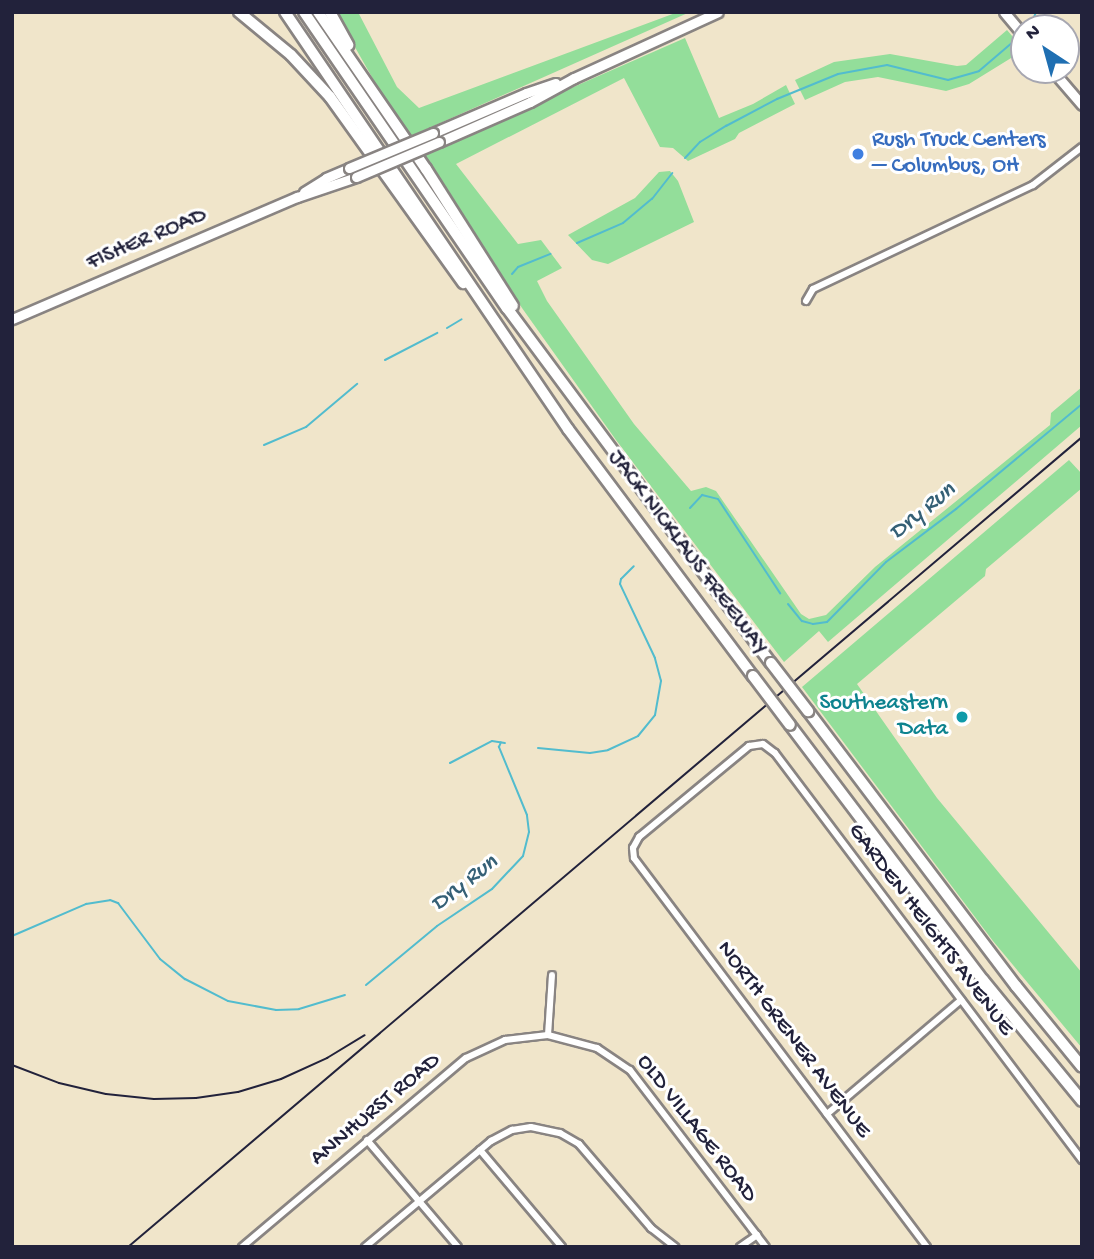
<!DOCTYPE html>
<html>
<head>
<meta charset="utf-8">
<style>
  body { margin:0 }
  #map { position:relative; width:1094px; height:1259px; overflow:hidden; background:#f0e5ca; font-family:"Gochi Hand",sans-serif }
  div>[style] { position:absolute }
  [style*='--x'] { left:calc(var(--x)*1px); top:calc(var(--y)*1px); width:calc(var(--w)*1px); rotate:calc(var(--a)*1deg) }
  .green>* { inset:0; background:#93de9a }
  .stream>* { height:2px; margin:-1px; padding:0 1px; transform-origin:1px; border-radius:1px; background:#52bcce }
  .roads { filter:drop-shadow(2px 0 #898482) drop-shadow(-2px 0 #898482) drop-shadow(0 2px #898482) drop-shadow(0 -2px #898482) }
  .minor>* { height:6px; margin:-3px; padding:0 3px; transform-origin:3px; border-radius:3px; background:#fff }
  .secondary>* { height:9px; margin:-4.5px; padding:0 4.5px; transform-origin:4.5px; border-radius:4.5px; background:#fff }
  .motorway>* { height:10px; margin:-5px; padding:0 5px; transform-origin:5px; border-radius:5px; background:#fff }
  .rail>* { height:2px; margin:-1px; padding:0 1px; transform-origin:1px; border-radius:1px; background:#22223b }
  .bridges { filter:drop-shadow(2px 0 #898482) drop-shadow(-2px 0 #898482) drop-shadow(0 2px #898482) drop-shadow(0 -2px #898482) }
  .secondary-bridge>* { height:9px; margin:-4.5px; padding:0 4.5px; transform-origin:4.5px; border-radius:4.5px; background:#fff }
  .motorway-bridge>* { height:10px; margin:-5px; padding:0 5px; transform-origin:5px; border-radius:5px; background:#fff }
  .dots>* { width:19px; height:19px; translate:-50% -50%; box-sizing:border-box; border:4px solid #fff; border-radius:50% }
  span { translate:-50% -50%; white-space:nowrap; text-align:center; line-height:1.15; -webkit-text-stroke:6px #fff; paint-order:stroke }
  .shop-label { font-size:23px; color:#366cbe }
  .left { translate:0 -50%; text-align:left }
  .street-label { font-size:23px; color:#22223b }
  .culture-label { font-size:23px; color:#0d838f }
  .right { translate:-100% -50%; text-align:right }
  .water-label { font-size:24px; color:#356076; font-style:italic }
  .frame { position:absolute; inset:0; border:14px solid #22223b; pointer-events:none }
  .north { position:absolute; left:1010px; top:14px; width:70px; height:70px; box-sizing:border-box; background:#fff; border:2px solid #a7a7b1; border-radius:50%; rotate:324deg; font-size:19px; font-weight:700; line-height:28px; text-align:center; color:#22223b }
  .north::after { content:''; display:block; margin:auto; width:24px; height:32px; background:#1f6fb2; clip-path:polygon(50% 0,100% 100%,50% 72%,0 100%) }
</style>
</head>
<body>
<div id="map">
  <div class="green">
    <div style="clip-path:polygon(335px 12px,358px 12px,397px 87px,419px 108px,678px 12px,690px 12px,411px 136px,377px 86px)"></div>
    <div style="clip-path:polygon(1007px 30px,1024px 50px,969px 84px,946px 91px,878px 77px,845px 82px,805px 100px,795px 80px,834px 62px,890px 54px,957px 66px,966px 65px)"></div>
    <div style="clip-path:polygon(685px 38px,719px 118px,753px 104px,786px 85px,795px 104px,739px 133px,735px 139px,688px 161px,673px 148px,660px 147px,624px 78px,456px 164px,518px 244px,541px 240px,562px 268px,537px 281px,547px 301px,634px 424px,691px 491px,706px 487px,716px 491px,801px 614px,809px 619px,826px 615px,875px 567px,1050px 425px,1051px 413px,1082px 387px,1082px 425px,828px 642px,819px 631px,784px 662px,616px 440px,522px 308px,423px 153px)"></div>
    <div style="clip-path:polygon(670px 171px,678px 181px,694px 222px,608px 264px,592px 260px,568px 235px,635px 198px,659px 172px)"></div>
    <div style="clip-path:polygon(1069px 460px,1082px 474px,1082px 488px,986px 569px,985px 576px,857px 684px,937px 798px,1082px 973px,1082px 1048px,993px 941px,802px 687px)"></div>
  </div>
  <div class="stream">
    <div style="--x:1032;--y:22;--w:11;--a:-68"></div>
    <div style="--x:685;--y:158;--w:22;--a:-47"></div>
    <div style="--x:700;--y:142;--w:31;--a:-32"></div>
    <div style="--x:726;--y:126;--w:58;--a:-27.9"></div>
    <div style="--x:777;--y:99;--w:66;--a:-22.3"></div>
    <div style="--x:838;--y:74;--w:50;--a:-10.4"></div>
    <div style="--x:887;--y:65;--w:63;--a:13.8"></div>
    <div style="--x:948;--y:80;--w:32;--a:-16"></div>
    <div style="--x:979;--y:71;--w:45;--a:-40.5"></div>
    <div style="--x:577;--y:243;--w:50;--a:-23.5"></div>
    <div style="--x:623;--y:223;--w:38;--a:-40"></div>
    <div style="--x:652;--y:199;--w:33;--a:-52"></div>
    <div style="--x:512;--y:274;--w:9;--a:-49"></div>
    <div style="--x:518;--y:267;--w:35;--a:-22"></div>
    <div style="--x:447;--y:328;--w:17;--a:-31"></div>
    <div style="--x:385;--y:360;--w:59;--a:-27.4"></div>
    <div style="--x:264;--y:445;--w:46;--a:-23.2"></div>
    <div style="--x:306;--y:427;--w:67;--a:-40.1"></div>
    <div style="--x:690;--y:508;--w:18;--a:-47"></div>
    <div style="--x:702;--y:495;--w:16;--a:14"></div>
    <div style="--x:718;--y:499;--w:113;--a:56.6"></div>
    <div style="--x:788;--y:604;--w:22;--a:51"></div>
    <div style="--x:802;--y:621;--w:11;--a:15"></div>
    <div style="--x:813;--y:624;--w:14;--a:-8"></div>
    <div style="--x:827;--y:622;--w:84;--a:-45.5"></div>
    <div style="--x:886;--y:562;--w:88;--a:-37.1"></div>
    <div style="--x:956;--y:509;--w:164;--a:-39.8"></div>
    <div style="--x:538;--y:748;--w:52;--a:5.5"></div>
    <div style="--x:590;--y:753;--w:18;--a:-9"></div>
    <div style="--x:608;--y:750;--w:33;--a:-25"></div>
    <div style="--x:638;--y:736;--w:27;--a:-51"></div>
    <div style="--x:655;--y:715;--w:35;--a:-80"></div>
    <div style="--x:661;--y:681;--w:24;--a:-105"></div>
    <div style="--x:655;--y:658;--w:82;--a:-115.3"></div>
    <div style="--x:620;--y:584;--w:5;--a:-79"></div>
    <div style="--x:621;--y:579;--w:18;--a:-45"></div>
    <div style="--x:450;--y:763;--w:47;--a:-27.6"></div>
    <div style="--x:492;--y:741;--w:13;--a:9"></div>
    <div style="--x:12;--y:936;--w:81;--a:-23.4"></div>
    <div style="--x:86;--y:904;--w:24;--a:-9"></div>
    <div style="--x:110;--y:900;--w:9;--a:21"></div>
    <div style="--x:118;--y:903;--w:70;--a:53.1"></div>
    <div style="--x:160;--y:959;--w:32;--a:39"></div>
    <div style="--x:185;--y:979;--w:48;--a:27.1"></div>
    <div style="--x:228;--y:1001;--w:49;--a:10.6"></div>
    <div style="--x:276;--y:1010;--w:23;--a:-2"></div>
    <div style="--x:299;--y:1009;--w:48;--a:-16.9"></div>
    <div style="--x:366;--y:985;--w:92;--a:-39.7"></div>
    <div style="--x:437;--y:926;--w:66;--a:-33.9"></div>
    <div style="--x:492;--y:889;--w:45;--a:-46.8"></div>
    <div style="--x:523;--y:856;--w:25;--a:-76"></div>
    <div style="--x:529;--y:832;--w:17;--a:-97"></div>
    <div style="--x:527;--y:815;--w:74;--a:-112.4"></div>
    <div style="--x:499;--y:747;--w:5;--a:-68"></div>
  </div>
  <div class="roads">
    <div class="minor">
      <div style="--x:806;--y:301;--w:14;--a:-60"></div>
      <div style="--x:813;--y:289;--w:243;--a:-25.3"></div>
      <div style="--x:1033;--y:185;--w:62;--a:-37.8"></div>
      <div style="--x:548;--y:1035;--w:60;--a:-86.2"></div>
      <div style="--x:827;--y:1114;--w:176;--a:-40.4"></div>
      <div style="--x:367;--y:1140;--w:140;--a:49.6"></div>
      <div style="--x:480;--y:1150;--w:127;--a:49.8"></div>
      <div style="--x:242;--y:1247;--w:293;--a:-40.2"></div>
      <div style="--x:466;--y:1058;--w:43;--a:-24.8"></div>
      <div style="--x:505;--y:1040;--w:43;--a:-6.6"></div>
      <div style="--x:548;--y:1035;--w:51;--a:14.9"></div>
      <div style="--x:597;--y:1048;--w:40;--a:34"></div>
      <div style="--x:630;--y:1070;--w:223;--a:52.5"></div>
      <div style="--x:365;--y:1247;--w:165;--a:-40.1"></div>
      <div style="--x:491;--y:1141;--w:24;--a:-28"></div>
      <div style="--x:512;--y:1130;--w:19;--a:-9"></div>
      <div style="--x:531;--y:1127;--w:30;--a:12"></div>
      <div style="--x:560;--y:1133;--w:22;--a:30"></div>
      <div style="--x:579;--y:1144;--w:111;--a:49.4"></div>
      <div style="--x:651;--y:1228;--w:31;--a:38"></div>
      <div style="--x:740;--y:1247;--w:21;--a:-35"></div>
      <div style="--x:927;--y:1247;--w:487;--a:-127"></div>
      <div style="--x:634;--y:858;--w:10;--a:-96"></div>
      <div style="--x:633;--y:848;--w:13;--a:-61"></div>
      <div style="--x:639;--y:837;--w:143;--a:-39.6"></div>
      <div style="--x:749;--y:746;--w:14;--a:-8"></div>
      <div style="--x:763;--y:744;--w:15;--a:37"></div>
      <div style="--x:775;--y:753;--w:510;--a:52.97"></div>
    </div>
    <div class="secondary">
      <div style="--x:1004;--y:12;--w:31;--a:50"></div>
      <div style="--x:1052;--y:70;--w:46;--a:49.4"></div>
      <div style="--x:433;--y:133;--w:101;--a:-23.3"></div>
      <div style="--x:526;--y:93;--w:31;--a:-19"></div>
      <div style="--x:439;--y:142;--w:99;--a:-23.7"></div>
      <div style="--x:530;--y:102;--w:50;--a:-28.6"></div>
      <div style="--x:574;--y:78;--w:158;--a:-24.6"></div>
      <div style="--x:304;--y:192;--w:26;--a:-32"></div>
      <div style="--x:326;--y:178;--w:25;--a:-23"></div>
      <div style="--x:12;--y:319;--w:310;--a:-23.2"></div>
      <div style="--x:297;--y:197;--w:62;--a:-18.7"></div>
    </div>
    <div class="motorway">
      <div style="--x:239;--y:12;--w:67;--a:39.6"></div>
      <div style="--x:291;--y:55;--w:57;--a:47.1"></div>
      <div style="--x:330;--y:97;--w:229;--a:54.4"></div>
      <div style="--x:285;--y:12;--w:504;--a:55.84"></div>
      <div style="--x:568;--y:429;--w:309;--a:53.2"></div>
      <div style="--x:304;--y:12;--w:359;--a:55.6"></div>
      <div style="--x:507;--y:308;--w:442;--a:53.4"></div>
      <div style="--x:318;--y:12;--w:191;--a:55.5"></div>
      <div style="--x:426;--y:169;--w:162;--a:57.6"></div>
      <div style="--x:330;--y:12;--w:38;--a:61"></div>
      <div style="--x:808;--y:711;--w:345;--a:52.9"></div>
      <div style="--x:1016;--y:986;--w:104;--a:50.8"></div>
      <div style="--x:790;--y:725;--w:320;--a:52.9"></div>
      <div style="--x:983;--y:980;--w:156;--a:50.7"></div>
    </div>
  </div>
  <div class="rail">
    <div style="--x:12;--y:1065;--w:50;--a:21"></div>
    <div style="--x:59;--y:1083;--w:48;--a:13.2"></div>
    <div style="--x:106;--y:1094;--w:48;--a:5.9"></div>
    <div style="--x:154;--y:1099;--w:42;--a:-1.4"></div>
    <div style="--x:196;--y:1098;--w:42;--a:-8.1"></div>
    <div style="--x:238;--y:1092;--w:45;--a:-16.8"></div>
    <div style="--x:281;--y:1079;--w:51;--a:-24.5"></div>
    <div style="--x:327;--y:1058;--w:44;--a:-31.2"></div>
    <div style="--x:128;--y:1247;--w:1251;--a:-40.33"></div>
  </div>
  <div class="bridges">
    <div class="secondary-bridge">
      <div style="--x:349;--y:168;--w:91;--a:-22.6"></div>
      <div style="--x:356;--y:177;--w:90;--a:-22.9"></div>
    </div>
    <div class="motorway-bridge">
      <div style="--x:771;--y:663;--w:61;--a:52.4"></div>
      <div style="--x:753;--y:676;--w:61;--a:52.9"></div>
    </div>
  </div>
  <div class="dots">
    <div style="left:858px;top:154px;background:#3f7fe0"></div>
    <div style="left:962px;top:717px;background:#0f9aa8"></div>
  </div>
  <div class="shop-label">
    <span class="left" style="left:872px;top:154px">Rush Truck Centers<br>– Columbus, OH</span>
  </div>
  <div class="street-label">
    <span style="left:147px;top:240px;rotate:-23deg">FISHER ROAD</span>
    <span style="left:687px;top:553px;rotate:53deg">JACK NICKLAUS FREEWAY</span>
    <span style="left:930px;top:930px;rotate:53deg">GARDEN HEIGHTS AVENUE</span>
    <span style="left:793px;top:1040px;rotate:53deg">NORTH GRENER AVENUE</span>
    <span style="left:376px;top:1110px;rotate:-40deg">ANNHURST ROAD</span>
    <span style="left:696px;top:1129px;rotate:52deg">OLD VILLAGE ROAD</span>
  </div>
  <div class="culture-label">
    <span class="right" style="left:948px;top:717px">Southeastern<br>Data</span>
  </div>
  <div class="water-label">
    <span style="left:923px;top:512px;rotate:-39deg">Dry Run</span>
    <span style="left:465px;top:884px;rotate:-38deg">Dry Run</span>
  </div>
  <div class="frame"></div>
  <div class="north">N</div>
</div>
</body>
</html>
